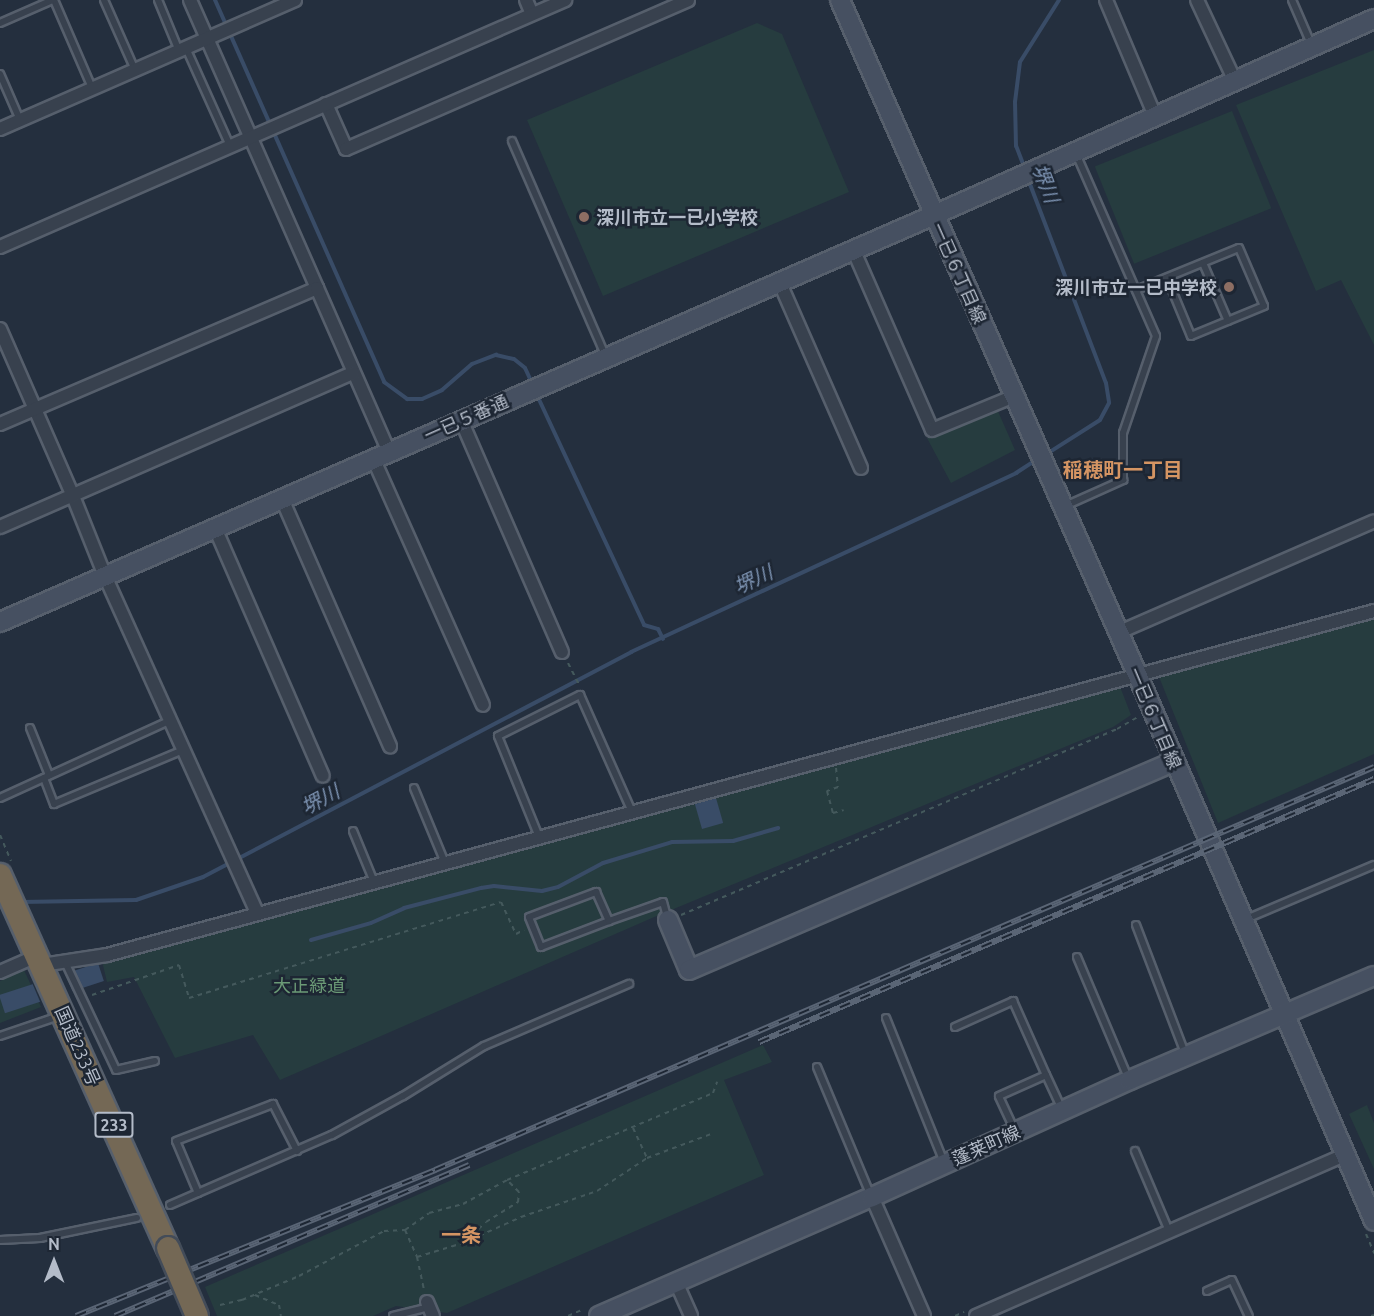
<!DOCTYPE html>
<html>
<head>
<meta charset="utf-8">
<style>
  body { margin:0 }
  #map { position:relative; width:1374px; height:1316px; overflow:hidden; background:#242f3e; font-family:Ubuntu,"Noto Sans JP",sans-serif }
  div>[style] { position:absolute }
  [style*='--x'] { left:calc(var(--x)*1px); top:calc(var(--y)*1px); width:calc(var(--w)*1px); rotate:calc(var(--a)*1deg) }
  .green>* { inset:0; background:#263c3f; transform-origin:0 0 }
  .water>* { inset:0; background:#394c67; transform-origin:0 0 }
  .pier>* { inset:0; background:#242f3e; transform-origin:0 0 }
  .stream>* { height:4px; margin:-2px; padding:0 2px; transform-origin:2px; border-radius:2px; background:#394c67 }
  .path>* { height:2px; margin-top:-1px; transform-origin:0; background:repeating-linear-gradient(90deg,#44595c 0 4.5px,transparent 0 9px) }
  .roads { filter:drop-shadow(2px 0 #565f6c) drop-shadow(-2px 0 #565f6c) drop-shadow(0 2px #565f6c) drop-shadow(0 -2px #565f6c) }
  .lane>* { height:6px; margin:-3px; padding:0 3px; transform-origin:3px; border-radius:3px; background:#38414e }
  .street>* { height:12px; margin:-6px; padding:0 6px; transform-origin:6px; border-radius:6px; background:#38414e }
  .secondary>* { height:18px; margin:-9px; padding:0 9px; transform-origin:9px; border-radius:9px; background:#465061 }
  .highway>* { height:22px; margin:-11px; padding:0 11px; transform-origin:11px; border-radius:11px; background:#746855 }
  .rail>* { height:6px; margin-top:-3px; transform-origin:0; background:repeating-linear-gradient(90deg,#1d2633 0 11px,#5a6575 0 22px); box-sizing:border-box; border-block:2px solid #5a6575 }
  .bridges { filter:drop-shadow(2px 0 #434c59) drop-shadow(-2px 0 #434c59) drop-shadow(0 2px #434c59) drop-shadow(0 -2px #434c59) }
  .highway-bridge>* { height:22px; margin:-11px; padding:0 11px; transform-origin:11px; border-radius:11px; background:#746855 }
  .dots>* { width:16px; height:16px; translate:-50% -50%; box-sizing:border-box; border:3px solid #1d2633; border-radius:50% }
  span { translate:-50% -50%; white-space:nowrap; text-align:center; line-height:1.15; -webkit-text-stroke:5px #1d2633; paint-order:stroke }
  .shield-label span { padding:2px 4px; background:#1d2633; border:2px solid; border-radius:4px; -webkit-text-stroke-width:0 }
  .shield-label { font-size:16px; color:#b4bcc9; font-weight:700 }
  .poi-label { font-size:18px; color:#b4bcc9; font-weight:700 }
  .left { translate:0 -50%; text-align:left }
  .right { translate:-100% -50%; text-align:right }
  .street-label { font-size:18px; color:#b4bcc9 }
  .park-label { font-size:18px; color:#6b9a76 }
  .water-label { font-size:20px; color:#7c92b1; font-style:italic }
  .neighbourhood-label { font-size:20px; color:#d59563; font-weight:700 }
  .north { position:absolute; left:24px; top:1232px; width:60px; height:60px; -webkit-text-stroke:4px #1d2633; paint-order:stroke; rotate:0deg; font-size:16px; font-weight:700; line-height:24px; text-align:center; color:#b4bcc9 }
  .north::after { content:''; display:block; margin:auto; width:21px; height:27px; background:#b4bcc9; clip-path:polygon(50% 0,100% 100%,50% 72%,0 100%) }
</style>
</head>
<body>
<div id="map">
  <div class="green">
    <div style="clip-path:polygon(757px 23px,782px 34px,849px 192px,603px 296px,527px 120px)"></div>
    <div style="clip-path:polygon(1374px 50px,1374px 345px,1341px 280px,1316px 291px,1236px 105px)"></div>
    <div style="left:1232px;top:111px;width:105px;height:148px;rotate:68deg"></div>
    <div style="clip-path:polygon(997px 409px,1015px 450px,951px 483px,927px 438px)"></div>
    <div style="clip-path:polygon(1374px 615px,1374px 754px,1218px 823px,1157px 672px)"></div>
    <div style="clip-path:polygon(1119px 684px,1131px 715px,1113px 727px,652px 918px,280px 1080px,253px 1035px,175px 1058px,134px 977px,107px 982px,102px 961px,838px 764px)"></div>
    <div style="clip-path:polygon(24px 970px,41px 1007px,0 1023px,0 981px)"></div>
    <div style="clip-path:polygon(763px 1045px,772px 1062px,724px 1080px,764px 1175px,447px 1313px,396px 1306px,373px 1316px,217px 1316px,205px 1287px)"></div>
    <div style="clip-path:polygon(1367px 1105px,1374px 1123px,1374px 1169px,1349px 1114px)"></div>
  </div>
  <div class="water">
    <div style="left:716px;top:798px;width:26px;height:22px;rotate:74deg"></div>
    <div style="left:98px;top:963px;width:19px;height:104px;rotate:72deg"></div>
  </div>
  <div class="pier">
    <div style="left:64px;top:971px;width:25px;height:34px;rotate:67deg"></div>
  </div>
  <div class="stream">
    <div style="--x:215;--y:0;--w:418;--a:66.1"></div>
    <div style="--x:384;--y:382;--w:29;--a:36"></div>
    <div style="--x:407;--y:399;--w:15;--a:0"></div>
    <div style="--x:422;--y:399;--w:22;--a:-24"></div>
    <div style="--x:442;--y:390;--w:40;--a:-41"></div>
    <div style="--x:472;--y:364;--w:26;--a:-21"></div>
    <div style="--x:496;--y:355;--w:18;--a:13"></div>
    <div style="--x:514;--y:359;--w:14;--a:39"></div>
    <div style="--x:525;--y:368;--w:17;--a:65"></div>
    <div style="--x:1025;--y:169;--w:25;--a:-111"></div>
    <div style="--x:1016;--y:146;--w:44;--a:-91.3"></div>
    <div style="--x:1015;--y:102;--w:40;--a:-82.9"></div>
    <div style="--x:1020;--y:62;--w:73;--a:-57.8"></div>
    <div style="--x:1028;--y:179;--w:218;--a:69.1"></div>
    <div style="--x:1106;--y:383;--w:20;--a:81"></div>
    <div style="--x:1109;--y:403;--w:19;--a:118"></div>
    <div style="--x:1100;--y:420;--w:65;--a:147.5"></div>
    <div style="--x:536;--y:393;--w:256;--a:65"></div>
    <div style="--x:644;--y:625;--w:15;--a:16"></div>
    <div style="--x:658;--y:629;--w:11;--a:63"></div>
    <div style="--x:21;--y:902;--w:115;--a:-1"></div>
    <div style="--x:136;--y:900;--w:71;--a:-18.9"></div>
    <div style="--x:203;--y:877;--w:484;--a:-27.7"></div>
    <div style="--x:631;--y:652;--w:425;--a:-24.9"></div>
    <div style="--x:1016;--y:473;--w:24;--a:-33"></div>
    <div style="--x:311;--y:940;--w:62;--a:-15.8"></div>
    <div style="--x:371;--y:923;--w:36;--a:-24"></div>
    <div style="--x:404;--y:908;--w:80;--a:-14.6"></div>
    <div style="--x:481;--y:888;--w:13;--a:-9"></div>
    <div style="--x:494;--y:886;--w:48;--a:5.9"></div>
    <div style="--x:542;--y:891;--w:16;--a:-14"></div>
    <div style="--x:558;--y:887;--w:51;--a:-28.1"></div>
    <div style="--x:603;--y:863;--w:72;--a:-16.9"></div>
    <div style="--x:672;--y:842;--w:61;--a:-0.9"></div>
    <div style="--x:733;--y:841;--w:47;--a:-16.1"></div>
  </div>
  <div class="path">
    <div style="--x:568;--y:663;--w:25;--a:63"></div>
    <div style="--x:836;--y:768;--w:19;--a:84"></div>
    <div style="--x:838;--y:787;--w:12;--a:160"></div>
    <div style="--x:827;--y:791;--w:23;--a:75"></div>
    <div style="--x:833;--y:813;--w:11;--a:-15"></div>
    <div style="--x:0;--y:835;--w:28;--a:67"></div>
    <div style="--x:681;--y:915;--w:474;--a:-23.1"></div>
    <div style="--x:1117;--y:729;--w:24;--a:-30"></div>
    <div style="--x:92;--y:995;--w:92;--a:-19"></div>
    <div style="--x:179;--y:965;--w:34;--a:73"></div>
    <div style="--x:189;--y:998;--w:326;--a:-17.1"></div>
    <div style="--x:501;--y:902;--w:35;--a:65"></div>
    <div style="--x:516;--y:934;--w:9;--a:-27"></div>
    <div style="--x:633;--y:1128;--w:33;--a:65"></div>
    <div style="--x:405;--y:1230;--w:30;--a:66"></div>
    <div style="--x:417;--y:1257;--w:34;--a:78"></div>
    <div style="--x:1366;--y:1234;--w:21;--a:67"></div>
    <div style="--x:465;--y:1241;--w:28;--a:-42"></div>
    <div style="--x:486;--y:1222;--w:38;--a:-32"></div>
    <div style="--x:518;--y:1202;--w:10;--a:-84"></div>
    <div style="--x:519;--y:1192;--w:17;--a:-135"></div>
    <div style="--x:417;--y:1257;--w:48;--a:-16.9"></div>
    <div style="--x:463;--y:1243;--w:64;--a:-24.1"></div>
    <div style="--x:521;--y:1217;--w:80;--a:-18.9"></div>
    <div style="--x:597;--y:1191;--w:60;--a:-33.4"></div>
    <div style="--x:647;--y:1158;--w:68;--a:-20.6"></div>
    <div style="--x:255;--y:1295;--w:26;--a:23"></div>
    <div style="--x:279;--y:1305;--w:11;--a:80"></div>
    <div style="--x:220;--y:1305;--w:23;--a:-13"></div>
    <div style="--x:242;--y:1300;--w:62;--a:-22.8"></div>
    <div style="--x:299;--y:1276;--w:96;--a:-27.9"></div>
    <div style="--x:384;--y:1231;--w:21;--a:-3"></div>
    <div style="--x:405;--y:1230;--w:29;--a:-35"></div>
    <div style="--x:429;--y:1213;--w:35;--a:-15"></div>
    <div style="--x:463;--y:1204;--w:50;--a:-28.6"></div>
    <div style="--x:507;--y:1180;--w:224;--a:-22.9"></div>
    <div style="--x:713;--y:1093;--w:12;--a:-70"></div>
    <div style="--x:568;--y:1316;--w:17;--a:-24"></div>
    <div style="--x:955;--y:1316;--w:10;--a:-24"></div>
    <div style="--x:1371;--y:1316;--w:3;--a:-18"></div>
  </div>
  <div class="roads">
    <div class="lane">
      <div style="--x:54;--y:0;--w:96;--a:66.6"></div>
      <div style="--x:104;--y:0;--w:77;--a:66.1"></div>
      <div style="--x:158;--y:0;--w:55;--a:67.6"></div>
      <div style="--x:1292;--y:0;--w:48;--a:66.6"></div>
      <div style="--x:0;--y:23;--w:58;--a:-23.5"></div>
      <div style="--x:186;--y:48;--w:107;--a:65.8"></div>
      <div style="--x:0;--y:74;--w:50;--a:66.5"></div>
      <div style="--x:512;--y:141;--w:233;--a:66.5"></div>
      <div style="--x:1203;--y:263;--w:63;--a:66.7"></div>
      <div style="--x:1136;--y:290;--w:111;--a:-22.2"></div>
      <div style="--x:1239;--y:248;--w:63;--a:66.7"></div>
      <div style="--x:1264;--y:306;--w:79;--a:157.7"></div>
      <div style="--x:1191;--y:336;--w:63;--a:-112.5"></div>
      <div style="--x:1065;--y:506;--w:64;--a:-24.1"></div>
      <div style="--x:1123;--y:480;--w:47;--a:-90"></div>
      <div style="--x:1123;--y:433;--w:102;--a:-71.2"></div>
      <div style="--x:1156;--y:336;--w:199;--a:-113.7"></div>
      <div style="--x:30;--y:728;--w:51;--a:68"></div>
      <div style="--x:44;--y:778;--w:28;--a:69"></div>
      <div style="--x:54;--y:804;--w:140;--a:-22.7"></div>
      <div style="--x:414;--y:788;--w:81;--a:67.5"></div>
      <div style="--x:0;--y:798;--w:188;--a:-24.5"></div>
      <div style="--x:353;--y:831;--w:55;--a:67.6"></div>
      <div style="--x:539;--y:837;--w:109;--a:-112.1"></div>
      <div style="--x:498;--y:736;--w:92;--a:-26.6"></div>
      <div style="--x:580;--y:695;--w:128;--a:66"></div>
      <div style="--x:1246;--y:919;--w:139;--a:-22.9"></div>
      <div style="--x:609;--y:921;--w:73;--a:159.1"></div>
      <div style="--x:541;--y:947;--w:32;--a:-112"></div>
      <div style="--x:529;--y:917;--w:72;--a:-20.5"></div>
      <div style="--x:596;--y:892;--w:32;--a:66"></div>
      <div style="--x:609;--y:921;--w:57;--a:-19.4"></div>
      <div style="--x:663;--y:902;--w:16;--a:75"></div>
      <div style="--x:1136;--y:925;--w:137;--a:69.1"></div>
      <div style="--x:1077;--y:957;--w:131;--a:67.1"></div>
      <div style="--x:65;--y:962;--w:119;--a:64.7"></div>
      <div style="--x:116;--y:1070;--w:40;--a:-13"></div>
      <div style="--x:886;--y:1018;--w:155;--a:68.1"></div>
      <div style="--x:955;--y:1027;--w:64;--a:-24.1"></div>
      <div style="--x:1013;--y:1001;--w:81;--a:66"></div>
      <div style="--x:0;--y:1036;--w:62;--a:-18.7"></div>
      <div style="--x:817;--y:1067;--w:138;--a:67.3"></div>
      <div style="--x:1015;--y:1131;--w:38;--a:-115"></div>
      <div style="--x:999;--y:1096;--w:51;--a:-24.1"></div>
      <div style="--x:1046;--y:1075;--w:38;--a:65"></div>
      <div style="--x:1135;--y:1151;--w:87;--a:67"></div>
      <div style="--x:198;--y:1193;--w:56;--a:-112.9"></div>
      <div style="--x:176;--y:1141;--w:104;--a:-20.9"></div>
      <div style="--x:273;--y:1104;--w:53;--a:62.9"></div>
      <div style="--x:170;--y:1205;--w:176;--a:-23.4"></div>
      <div style="--x:332;--y:1135;--w:81;--a:-28.8"></div>
      <div style="--x:403;--y:1096;--w:95;--a:-31.7"></div>
      <div style="--x:484;--y:1046;--w:158;--a:-23.2"></div>
      <div style="--x:0;--y:1240;--w:40;--a:-2.9"></div>
      <div style="--x:40;--y:1238;--w:99;--a:-11.7"></div>
      <div style="--x:1207;--y:1291;--w:27;--a:-24"></div>
      <div style="--x:1232;--y:1280;--w:40;--a:65"></div>
      <div style="--x:393;--y:1316;--w:37;--a:-14"></div>
    </div>
    <div class="street">
      <div style="--x:190;--y:0;--w:315;--a:66.2"></div>
      <div style="--x:526;--y:0;--w:15;--a:67"></div>
      <div style="--x:1106;--y:0;--w:126;--a:67.1"></div>
      <div style="--x:1197;--y:0;--w:89;--a:64.9"></div>
      <div style="--x:326;--y:104;--w:49;--a:66"></div>
      <div style="--x:346;--y:149;--w:373;--a:-23.5"></div>
      <div style="--x:0;--y:129;--w:322;--a:-23.6"></div>
      <div style="--x:0;--y:247;--w:617;--a:-23.61"></div>
      <div style="--x:853;--y:249;--w:197;--a:66.4"></div>
      <div style="--x:932;--y:430;--w:87;--a:-22.4"></div>
      <div style="--x:779;--y:281;--w:204;--a:66.3"></div>
      <div style="--x:0;--y:329;--w:182;--a:66.4"></div>
      <div style="--x:73;--y:496;--w:86;--a:68.2"></div>
      <div style="--x:105;--y:576;--w:370;--a:65.7"></div>
      <div style="--x:461;--y:420;--w:253;--a:66.5"></div>
      <div style="--x:0;--y:424;--w:345;--a:-23.2"></div>
      <div style="--x:317;--y:288;--w:179;--a:66.3"></div>
      <div style="--x:373;--y:458;--w:270;--a:66"></div>
      <div style="--x:282;--y:499;--w:270;--a:66.4"></div>
      <div style="--x:0;--y:527;--w:385;--a:-23.6"></div>
      <div style="--x:215;--y:528;--w:270;--a:66.5"></div>
      <div style="--x:1117;--y:633;--w:280;--a:-23.5"></div>
      <div style="--x:42;--y:965;--w:66;--a:-8.7"></div>
      <div style="--x:107;--y:955;--w:1313;--a:-15.19"></div>
      <div style="--x:0;--y:972;--w:40;--a:-23.4"></div>
      <div style="--x:872;--y:1197;--w:130;--a:66.4"></div>
      <div style="--x:676;--y:1282;--w:37;--a:66"></div>
      <div style="--x:427;--y:1302;--w:15;--a:67"></div>
      <div style="--x:976;--y:1316;--w:402;--a:-23.6"></div>
    </div>
    <div class="secondary">
      <div style="--x:840;--y:0;--w:737;--a:66.22"></div>
      <div style="--x:1137;--y:674;--w:596;--a:66.57"></div>
      <div style="--x:0;--y:622;--w:999;--a:-23.54"></div>
      <div style="--x:916;--y:223;--w:501;--a:-24.01"></div>
      <div style="--x:668;--y:920;--w:54;--a:67.2"></div>
      <div style="--x:689;--y:970;--w:527;--a:-23.26"></div>
      <div style="--x:599;--y:1316;--w:298;--a:-23.6"></div>
      <div style="--x:872;--y:1197;--w:283;--a:-24.4"></div>
      <div style="--x:1130;--y:1080;--w:265;--a:-23.1"></div>
    </div>
    <div class="highway">
      <div style="--x:0;--y:875;--w:409;--a:65.8"></div>
    </div>
  </div>
  <div class="rail">
    <div style="--x:759;--y:1042;--w:669;--a:-23.15"></div>
    <div style="--x:76;--y:1316;--w:388;--a:-22.1"></div>
    <div style="--x:435;--y:1170;--w:1022;--a:-23.23"></div>
    <div style="--x:115;--y:1316;--w:385;--a:-23.1"></div>
  </div>
  <div class="bridges">
    <div class="highway-bridge">
      <div style="--x:168;--y:1248;--w:74;--a:66.9"></div>
    </div>
  </div>
  <div class="dots">
    <div style="left:584px;top:217px;background:#8d6e63"></div>
    <div style="left:1229px;top:287px;background:#8d6e63"></div>
  </div>
  <div class="shield-label">
    <span style="left:114px;top:1125px">233</span>
  </div>
  <div class="poi-label">
    <span class="left" style="left:596px;top:217px">深川市立一已小学校</span>
    <span class="right" style="left:1217px;top:287px">深川市立一已中学校</span>
  </div>
  <div class="street-label">
    <span style="left:959px;top:273px;rotate:66deg">一已６丁目線</span>
    <span style="left:466px;top:418px;rotate:-24deg">一已５番通</span>
    <span style="left:1155px;top:718px;rotate:67deg">一已６丁目線</span>
    <span style="left:78px;top:1046px;rotate:66deg">国道233号</span>
    <span style="left:986px;top:1145px;rotate:-24deg">蓬莱町線</span>
  </div>
  <div class="park-label">
    <span style="left:309px;top:985px">大正緑道</span>
  </div>
  <div class="water-label">
    <span style="left:1046px;top:183px;rotate:69deg">堺川</span>
    <span style="left:753px;top:579px;rotate:-25deg">堺川</span>
    <span style="left:320px;top:799px;rotate:-28deg">堺川</span>
  </div>
  <div class="neighbourhood-label">
    <span style="left:1123px;top:469px">稲穂町一丁目</span>
    <span style="left:461px;top:1234px">一条</span>
  </div>
  <div class="north">N</div>
</div>
</body>
</html>
